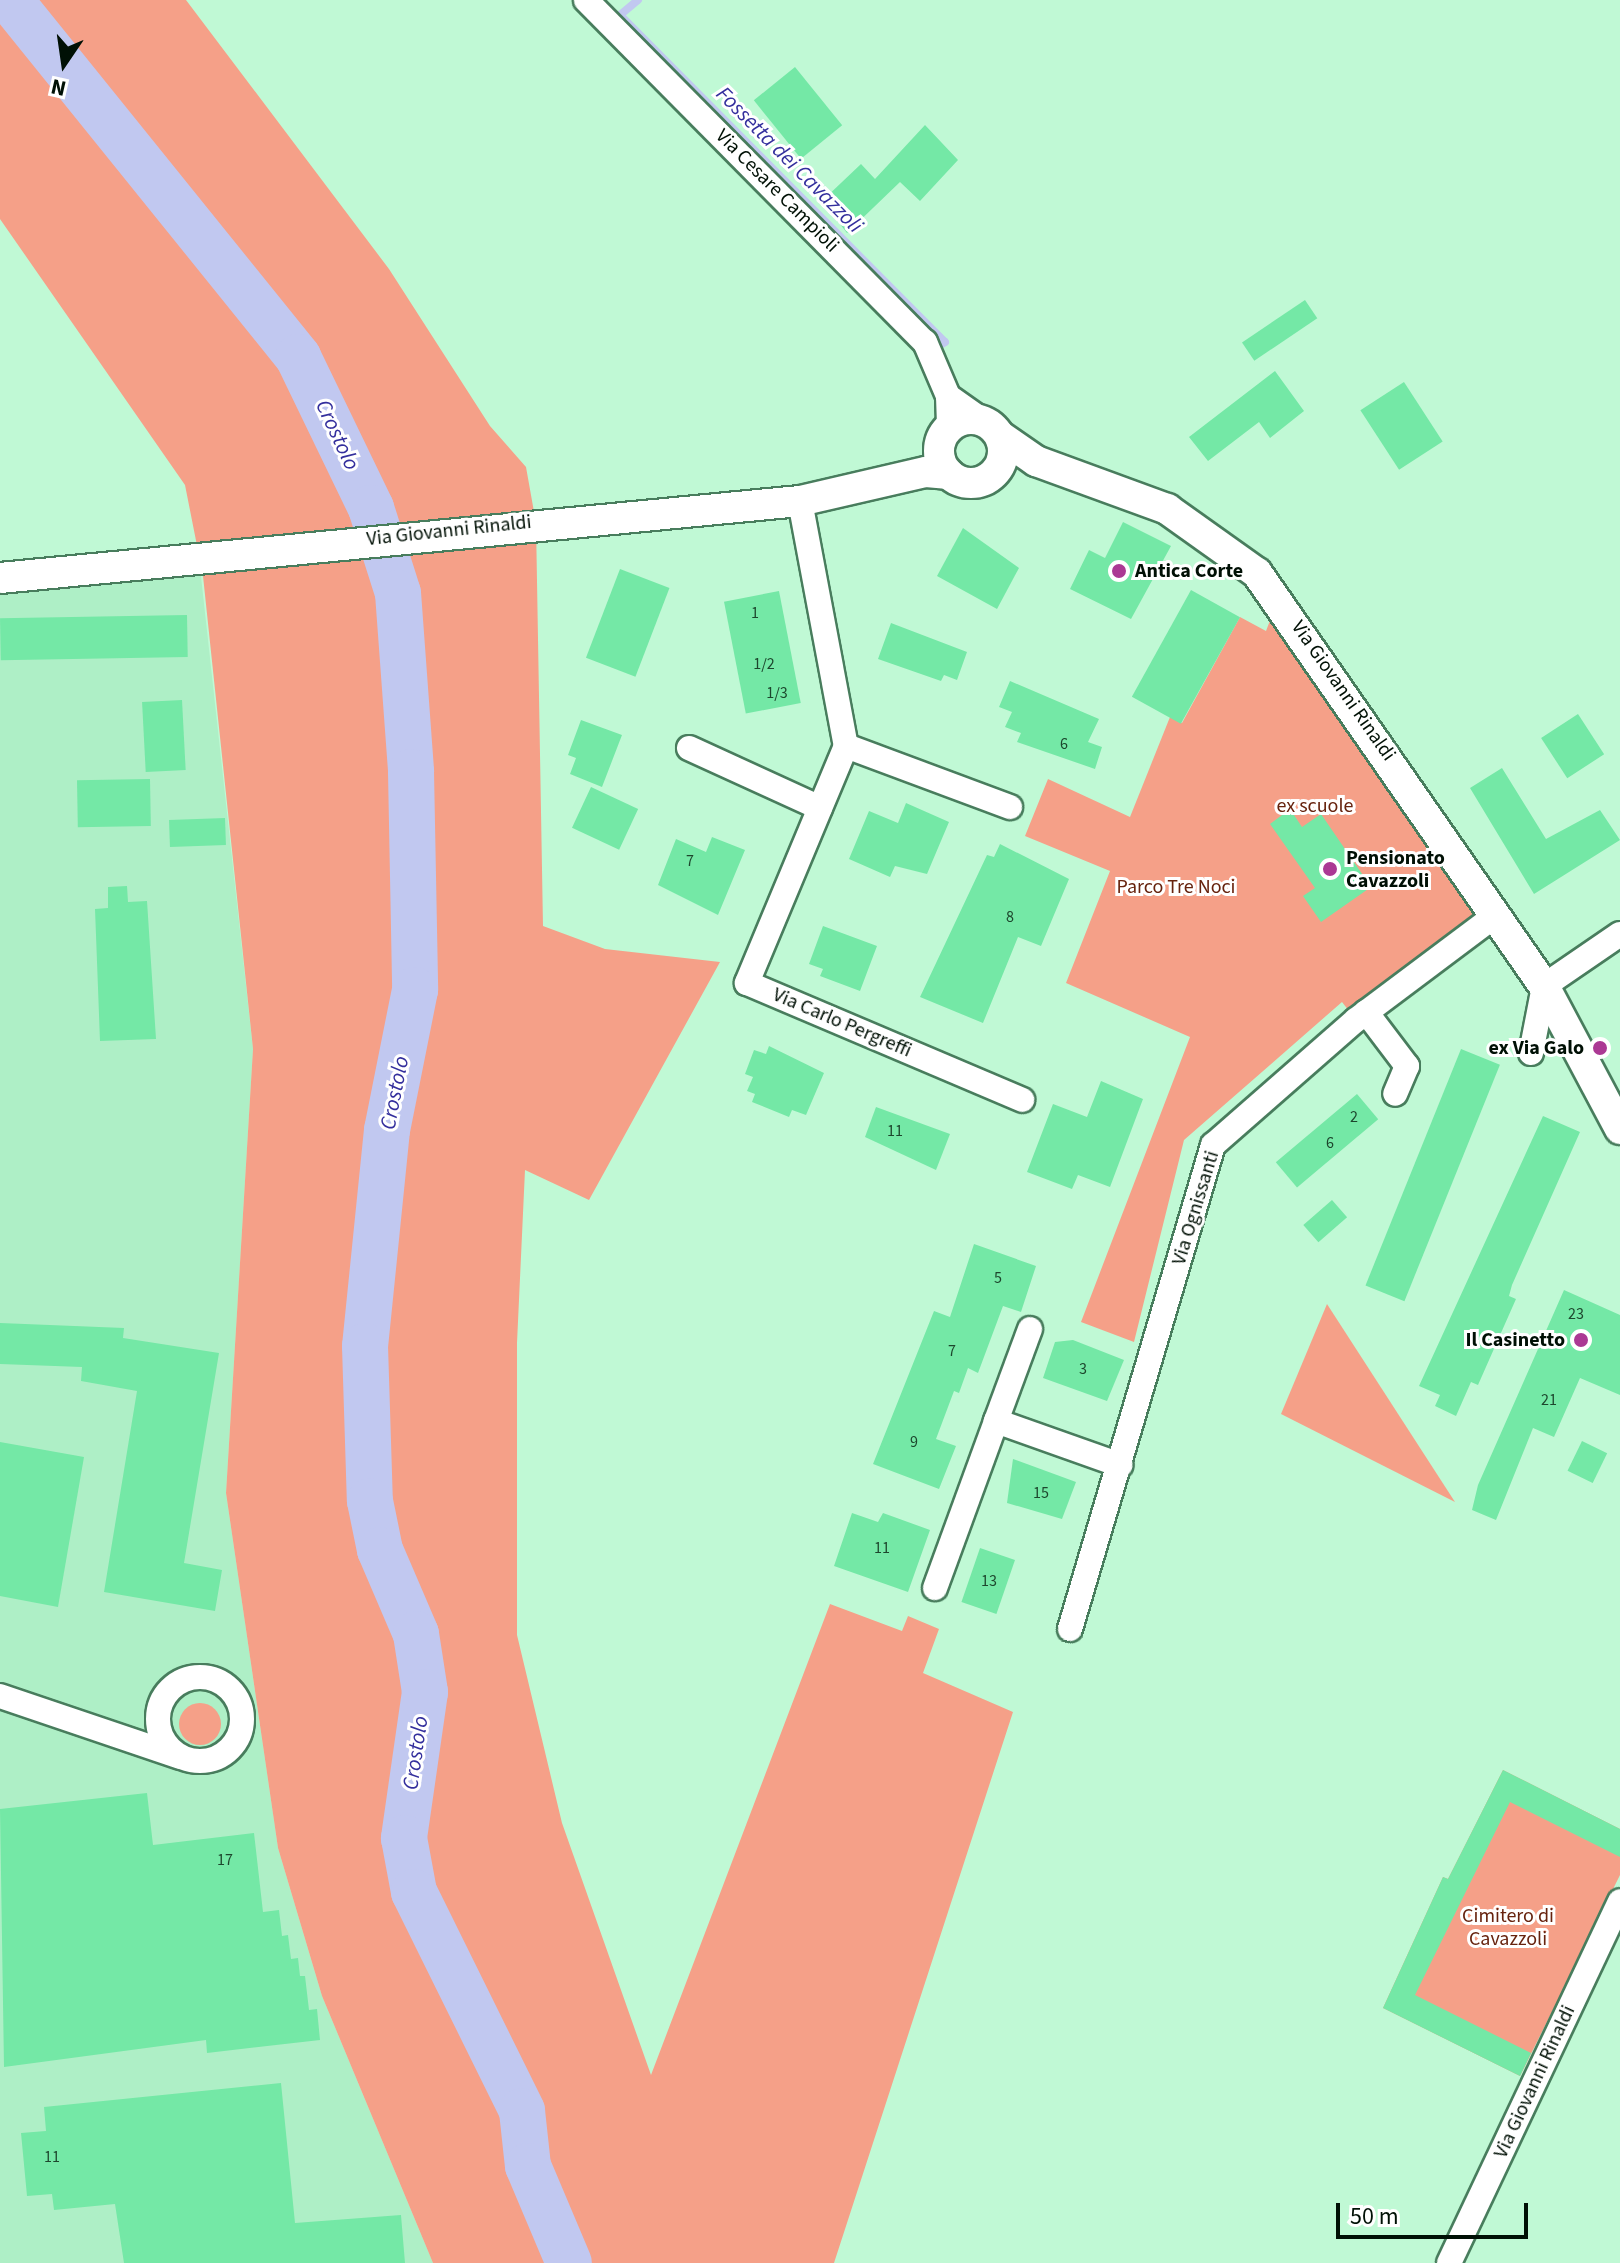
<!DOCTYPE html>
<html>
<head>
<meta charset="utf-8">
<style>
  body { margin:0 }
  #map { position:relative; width:1620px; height:2263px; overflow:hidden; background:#c0f9d5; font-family:"Source Sans 3",sans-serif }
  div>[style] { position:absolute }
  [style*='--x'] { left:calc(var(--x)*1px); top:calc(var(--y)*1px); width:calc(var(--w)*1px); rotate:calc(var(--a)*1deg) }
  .built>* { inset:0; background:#aeefc6 }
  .green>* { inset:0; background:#f5a088 }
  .round { border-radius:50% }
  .stream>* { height:8px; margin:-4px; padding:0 4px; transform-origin:4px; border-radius:4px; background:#c1c8f0 }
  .river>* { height:46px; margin:-23px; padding:0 23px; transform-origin:23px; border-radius:23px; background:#c1c8f0 }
  .building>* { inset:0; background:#74e8a6; transform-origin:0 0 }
  .roads { filter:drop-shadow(2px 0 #487d5d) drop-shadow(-2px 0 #487d5d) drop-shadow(0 2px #487d5d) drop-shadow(0 -2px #487d5d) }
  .minor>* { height:24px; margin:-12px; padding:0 12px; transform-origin:12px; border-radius:12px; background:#fff }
  .minor>.ring { margin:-12px; padding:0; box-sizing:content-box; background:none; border:24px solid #fff; border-radius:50% }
  .tertiary>* { height:30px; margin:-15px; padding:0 15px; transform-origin:15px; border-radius:15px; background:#fff }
  .tertiary>.ring { margin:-15px; padding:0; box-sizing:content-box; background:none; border:30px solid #fff; border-radius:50% }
  .dots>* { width:22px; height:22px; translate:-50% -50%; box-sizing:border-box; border:4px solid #fff; border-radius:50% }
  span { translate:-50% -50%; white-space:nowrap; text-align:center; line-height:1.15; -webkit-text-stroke:6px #fff; paint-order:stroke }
  .number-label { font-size:16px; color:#1d462d }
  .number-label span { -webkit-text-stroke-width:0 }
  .street-label { font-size:20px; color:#001005 }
  .poi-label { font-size:20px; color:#001005; font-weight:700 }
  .left { translate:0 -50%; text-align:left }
  .right { translate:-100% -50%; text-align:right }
  .park-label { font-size:20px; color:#67230e }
  .water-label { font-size:22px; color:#342f9d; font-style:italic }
  .north { position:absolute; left:24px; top:24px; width:80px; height:80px; -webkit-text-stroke:6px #fff; paint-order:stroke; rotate:193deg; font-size:22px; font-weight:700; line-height:32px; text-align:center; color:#001005 }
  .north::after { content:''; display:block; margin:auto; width:28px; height:36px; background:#001005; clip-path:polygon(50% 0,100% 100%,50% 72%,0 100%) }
  .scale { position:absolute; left:1336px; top:2203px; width:192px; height:36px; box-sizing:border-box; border:4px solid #001005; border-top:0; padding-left:10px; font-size:24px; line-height:28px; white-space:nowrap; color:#001005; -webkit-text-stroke:6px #fff; paint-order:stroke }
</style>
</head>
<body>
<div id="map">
  <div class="built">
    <div style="clip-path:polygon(199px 558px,253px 1049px,226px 1493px,278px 1848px,322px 1996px,433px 2263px,0 2263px,0 578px)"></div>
  </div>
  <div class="green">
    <div style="clip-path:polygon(0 0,186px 0,389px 269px,490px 426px,526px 467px,536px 523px,543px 926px,605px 949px,720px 962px,589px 1200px,525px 1170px,517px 1343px,517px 1635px,562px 1823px,651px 2075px,830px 1604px,902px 1631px,908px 1616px,939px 1629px,923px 1673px,1013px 1712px,834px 2263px,433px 2263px,322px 1996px,278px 1848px,226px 1493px,253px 1049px,203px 576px,185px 485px,0 219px)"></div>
    <div style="clip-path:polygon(1279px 597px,1497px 914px,1356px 1020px,1342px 1002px,1184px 1140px,1134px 1342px,1081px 1322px,1190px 1037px,1066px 983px,1110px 871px,1025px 836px,1048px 779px,1130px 817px,1170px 717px,1182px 723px,1240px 617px,1266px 631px)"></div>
    <div style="clip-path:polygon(1327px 1304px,1455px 1502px,1281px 1414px)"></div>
    <div class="round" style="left:179px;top:1703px;width:42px;height:42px"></div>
    <div style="clip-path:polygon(1503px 1770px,1620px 1829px,1620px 1875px,1520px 2076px,1383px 2008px,1443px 1877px,1448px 1879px)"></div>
  </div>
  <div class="stream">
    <div style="--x:638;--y:0;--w:23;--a:140"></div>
    <div style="--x:620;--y:15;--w:461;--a:45.2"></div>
    <div style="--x:945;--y:342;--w:6;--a:149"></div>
  </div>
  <div class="river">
    <div style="--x:10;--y:0;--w:459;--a:51.1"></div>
    <div style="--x:298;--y:357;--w:168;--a:64.2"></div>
    <div style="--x:371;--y:508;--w:89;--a:72.4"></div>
    <div style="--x:398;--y:593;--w:179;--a:85.8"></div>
    <div style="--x:411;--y:772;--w:218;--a:88.9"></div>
    <div style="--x:415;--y:990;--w:143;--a:101.3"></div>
    <div style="--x:387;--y:1130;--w:217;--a:95.8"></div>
    <div style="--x:365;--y:1346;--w:155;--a:88.2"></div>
    <div style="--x:370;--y:1501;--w:50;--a:78.5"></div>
    <div style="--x:380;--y:1550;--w:91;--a:66.8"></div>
    <div style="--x:416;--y:1634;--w:59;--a:81.2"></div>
    <div style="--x:425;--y:1692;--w:148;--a:98.2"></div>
    <div style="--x:404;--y:1838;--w:55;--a:79.5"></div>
    <div style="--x:414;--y:1892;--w:244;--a:63.7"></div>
    <div style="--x:522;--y:2111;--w:55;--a:83.8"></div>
    <div style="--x:528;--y:2166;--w:105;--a:67.1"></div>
  </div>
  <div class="building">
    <div style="left:795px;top:67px;width:75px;height:53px;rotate:51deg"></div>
    <div style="clip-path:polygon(925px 125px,958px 160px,920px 201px,900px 182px,847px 233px,822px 201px,861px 164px,875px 179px)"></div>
    <div style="left:1305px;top:300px;width:22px;height:76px;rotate:56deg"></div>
    <div style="clip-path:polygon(1275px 371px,1304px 411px,1270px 438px,1259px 422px,1208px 461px,1189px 437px)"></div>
    <div style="left:1404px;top:382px;width:71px;height:52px;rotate:57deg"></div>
    <div style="clip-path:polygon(1123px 522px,1171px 546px,1131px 619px,1070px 589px,1089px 550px,1105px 558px)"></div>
    <div style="clip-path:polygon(963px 528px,1019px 568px,997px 609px,937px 576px)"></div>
    <div style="left:620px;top:569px;width:53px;height:95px;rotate:21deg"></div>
    <div style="left:1191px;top:590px;width:56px;height:122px;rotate:29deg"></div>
    <div style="left:779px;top:591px;width:114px;height:56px;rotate:79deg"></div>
    <div style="left:187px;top:615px;width:42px;height:187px;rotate:89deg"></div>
    <div style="clip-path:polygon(891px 623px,967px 652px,957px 680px,944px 675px,941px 681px,878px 659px)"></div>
    <div style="clip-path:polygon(1010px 681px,1099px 719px,1088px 742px,1102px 747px,1095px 769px,1017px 742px,1021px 733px,1005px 727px,1012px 712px,999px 707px)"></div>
    <div style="left:182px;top:700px;width:70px;height:40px;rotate:87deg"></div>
    <div style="left:1578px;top:714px;width:48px;height:44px;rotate:57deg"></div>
    <div style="clip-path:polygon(581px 720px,622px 735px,602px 787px,570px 774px,576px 758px,568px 755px)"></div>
    <div style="clip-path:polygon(1502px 768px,1546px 839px,1600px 810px,1620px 840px,1534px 894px,1470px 788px)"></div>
    <div style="left:150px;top:779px;width:47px;height:73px;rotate:89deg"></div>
    <div style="left:591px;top:787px;width:52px;height:45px;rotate:25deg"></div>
    <div style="clip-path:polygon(906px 803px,949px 822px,927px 874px,895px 866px,890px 877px,849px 859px,869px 811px,898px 823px)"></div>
    <div style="clip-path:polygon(1290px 809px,1302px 827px,1321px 814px,1371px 887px,1321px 922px,1303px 896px,1315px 888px,1270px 824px)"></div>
    <div style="left:225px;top:818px;width:27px;height:56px;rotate:88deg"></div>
    <div style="clip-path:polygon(712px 837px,745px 850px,718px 915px,658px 885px,676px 839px,706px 852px)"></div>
    <div style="clip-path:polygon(1000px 844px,1069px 879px,1041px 946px,1018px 937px,983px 1023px,920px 997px,987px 855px,994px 857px)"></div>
    <div style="clip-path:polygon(127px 886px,128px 902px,147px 901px,156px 1039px,100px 1041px,95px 909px,108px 908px,108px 887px)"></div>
    <div style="clip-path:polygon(823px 926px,877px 946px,860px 991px,820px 976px,823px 969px,809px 964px)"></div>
    <div style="clip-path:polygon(769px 1046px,824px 1073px,806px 1115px,792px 1110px,789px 1117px,752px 1102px,755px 1094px,747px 1091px,753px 1077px,745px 1074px,754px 1050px,766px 1054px)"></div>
    <div style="left:1461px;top:1049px;width:42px;height:255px;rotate:22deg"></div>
    <div style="clip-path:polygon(1101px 1081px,1143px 1099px,1110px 1187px,1078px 1175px,1072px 1189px,1027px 1172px,1053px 1104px,1087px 1117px)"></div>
    <div style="left:1357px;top:1094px;width:33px;height:106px;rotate:50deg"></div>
    <div style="clip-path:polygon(876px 1107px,950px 1134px,936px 1170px,865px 1137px)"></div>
    <div style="clip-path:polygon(1543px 1116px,1580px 1132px,1512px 1285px,1509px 1296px,1516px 1299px,1478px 1385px,1471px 1382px,1456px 1416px,1435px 1406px,1440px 1395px,1419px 1386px)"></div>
    <div style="left:1332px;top:1200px;width:23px;height:38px;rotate:49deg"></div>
    <div style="clip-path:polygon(974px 1244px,1036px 1266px,1021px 1312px,1003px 1306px,978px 1373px,968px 1368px,959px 1393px,954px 1391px,936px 1439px,956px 1446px,939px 1489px,873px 1464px,934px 1311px,950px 1317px)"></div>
    <div style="clip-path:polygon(1564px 1290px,1620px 1315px,1620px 1395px,1580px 1378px,1554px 1437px,1533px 1428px,1496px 1520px,1472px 1510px,1478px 1485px)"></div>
    <div style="clip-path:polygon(0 1323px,124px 1328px,123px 1338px,219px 1353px,184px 1563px,222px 1570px,215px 1611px,104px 1592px,137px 1391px,81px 1381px,82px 1367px,0 1364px)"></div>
    <div style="clip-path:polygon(1073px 1340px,1124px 1360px,1107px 1401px,1043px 1378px,1055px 1342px)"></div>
    <div style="left:1582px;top:1441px;width:28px;height:33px;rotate:26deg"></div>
    <div style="clip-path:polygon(0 1442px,84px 1457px,58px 1607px,0 1596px)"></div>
    <div style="clip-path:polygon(1013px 1459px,1076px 1482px,1062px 1519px,1007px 1503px)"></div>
    <div style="clip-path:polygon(852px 1513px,878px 1522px,883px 1513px,930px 1530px,908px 1592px,834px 1566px)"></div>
    <div style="left:980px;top:1548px;width:37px;height:57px;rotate:19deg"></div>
    <div style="clip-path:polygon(1503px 1770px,1620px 1829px,1620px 1857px,1510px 1802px,1415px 1995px,1531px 2053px,1520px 2076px,1383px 2008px,1443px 1877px,1448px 1879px)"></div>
    <div style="clip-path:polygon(147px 1793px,153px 1845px,254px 1833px,263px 1912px,279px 1910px,282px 1936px,288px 1935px,291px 1959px,298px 1958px,300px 1976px,305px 1976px,309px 2010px,317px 2009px,320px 2040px,207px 2053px,206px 2040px,4px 2067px,0 1809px)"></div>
    <div style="clip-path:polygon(281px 2083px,295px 2223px,401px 2215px,405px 2263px,124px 2263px,115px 2204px,54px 2210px,52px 2194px,27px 2196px,21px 2133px,46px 2131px,44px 2107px)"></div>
  </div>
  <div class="roads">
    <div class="minor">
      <div style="--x:586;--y:0;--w:482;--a:45.3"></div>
      <div style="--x:925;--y:342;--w:59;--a:66.9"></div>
      <div style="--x:948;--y:396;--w:31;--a:88"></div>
      <div style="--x:948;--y:396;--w:42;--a:35.2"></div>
      <div style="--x:800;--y:501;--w:249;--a:79.4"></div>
      <div style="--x:846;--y:746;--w:175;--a:20.4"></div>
      <div style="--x:846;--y:746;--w:257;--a:112.7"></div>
      <div style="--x:747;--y:983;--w:299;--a:23"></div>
      <div style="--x:689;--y:748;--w:144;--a:24.6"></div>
      <div style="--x:1366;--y:1012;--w:68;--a:52.8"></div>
      <div style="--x:1407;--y:1066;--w:30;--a:113"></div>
      <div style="--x:1531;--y:1053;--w:68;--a:-79"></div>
      <div style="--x:1544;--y:986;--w:92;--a:-34.4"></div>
      <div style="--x:996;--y:1421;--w:98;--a:-69.7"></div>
      <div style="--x:935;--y:1588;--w:178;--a:-69.9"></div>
      <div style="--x:996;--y:1421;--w:132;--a:19.5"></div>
      <div style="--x:1070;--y:1629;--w:505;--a:-73.54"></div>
      <div style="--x:1213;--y:1145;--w:190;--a:-41.2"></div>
      <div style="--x:1356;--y:1020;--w:176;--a:-36.9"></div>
      <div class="ring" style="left:158px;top:1677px;width:60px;height:60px"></div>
      <div style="--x:0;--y:1696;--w:190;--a:18.7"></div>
      <div style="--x:1449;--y:2263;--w:400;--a:-64.7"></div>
    </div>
    <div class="tertiary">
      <div class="ring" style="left:939px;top:419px;width:34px;height:34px"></div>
      <div style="--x:1000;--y:436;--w:44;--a:34.8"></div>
      <div style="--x:1036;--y:461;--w:140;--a:20.1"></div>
      <div style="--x:1167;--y:509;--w:110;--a:35.4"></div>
      <div style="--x:1257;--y:573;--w:503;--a:55.2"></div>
      <div style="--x:1544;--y:986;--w:162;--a:62"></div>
      <div style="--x:0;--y:578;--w:804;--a:-5.5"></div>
      <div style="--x:800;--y:501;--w:129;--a:-13"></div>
      <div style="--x:926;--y:472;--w:23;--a:5"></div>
    </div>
  </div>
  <div class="dots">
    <div style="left:1119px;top:571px;background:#ab3994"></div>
    <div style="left:1330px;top:869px;background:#ab3994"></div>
    <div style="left:1600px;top:1048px;background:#ab3994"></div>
    <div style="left:1581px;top:1340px;background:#ab3994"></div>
  </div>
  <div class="number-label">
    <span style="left:755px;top:613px">1</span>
    <span style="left:764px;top:664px">1/2</span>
    <span style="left:777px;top:693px">1/3</span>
    <span style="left:1064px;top:744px">6</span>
    <span style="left:690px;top:861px">7</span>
    <span style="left:1010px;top:917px">8</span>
    <span style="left:1354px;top:1117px">2</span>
    <span style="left:895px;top:1131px">11</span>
    <span style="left:1330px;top:1143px">6</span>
    <span style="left:998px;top:1278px">5</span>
    <span style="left:1576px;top:1314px">23</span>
    <span style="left:952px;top:1351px">7</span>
    <span style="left:1083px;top:1369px">3</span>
    <span style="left:1549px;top:1400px">21</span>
    <span style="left:914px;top:1442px">9</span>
    <span style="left:1041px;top:1493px">15</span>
    <span style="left:882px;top:1548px">11</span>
    <span style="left:989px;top:1581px">13</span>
    <span style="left:225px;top:1860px">17</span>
    <span style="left:52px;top:2157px">11</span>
  </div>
  <div class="street-label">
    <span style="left:777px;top:191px;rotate:45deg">Via Cesare Campioli</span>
    <span style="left:449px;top:531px;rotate:-6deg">Via Giovanni Rinaldi</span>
    <span style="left:1343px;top:691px;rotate:55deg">Via Giovanni Rinaldi</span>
    <span style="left:842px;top:1023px;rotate:23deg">Via Carlo Pergreffi</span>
    <span style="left:1196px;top:1208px;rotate:-73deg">Via Ognissanti</span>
    <span style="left:1535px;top:2082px;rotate:-65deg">Via Giovanni Rinaldi</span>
  </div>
  <div class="poi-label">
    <span class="left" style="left:1135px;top:571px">Antica Corte</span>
    <span class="left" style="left:1346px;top:870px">Pensionato<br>Cavazzoli</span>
    <span class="right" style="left:1584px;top:1048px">ex Via Galo</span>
    <span class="right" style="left:1565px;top:1340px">Il Casinetto</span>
  </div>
  <div class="park-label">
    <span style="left:1315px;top:806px">ex scuole</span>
    <span style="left:1176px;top:887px">Parco Tre Noci</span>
    <span style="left:1508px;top:1928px">Cimitero di<br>Cavazzoli</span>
  </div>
  <div class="water-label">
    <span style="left:789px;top:160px;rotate:45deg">Fossetta dei Cavazzoli</span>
    <span style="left:337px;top:435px;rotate:65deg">Crostolo</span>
    <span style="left:395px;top:1093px;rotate:-79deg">Crostolo</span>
    <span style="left:416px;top:1753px;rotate:-82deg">Crostolo</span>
  </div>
  <div class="north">N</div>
  <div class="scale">50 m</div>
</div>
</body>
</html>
